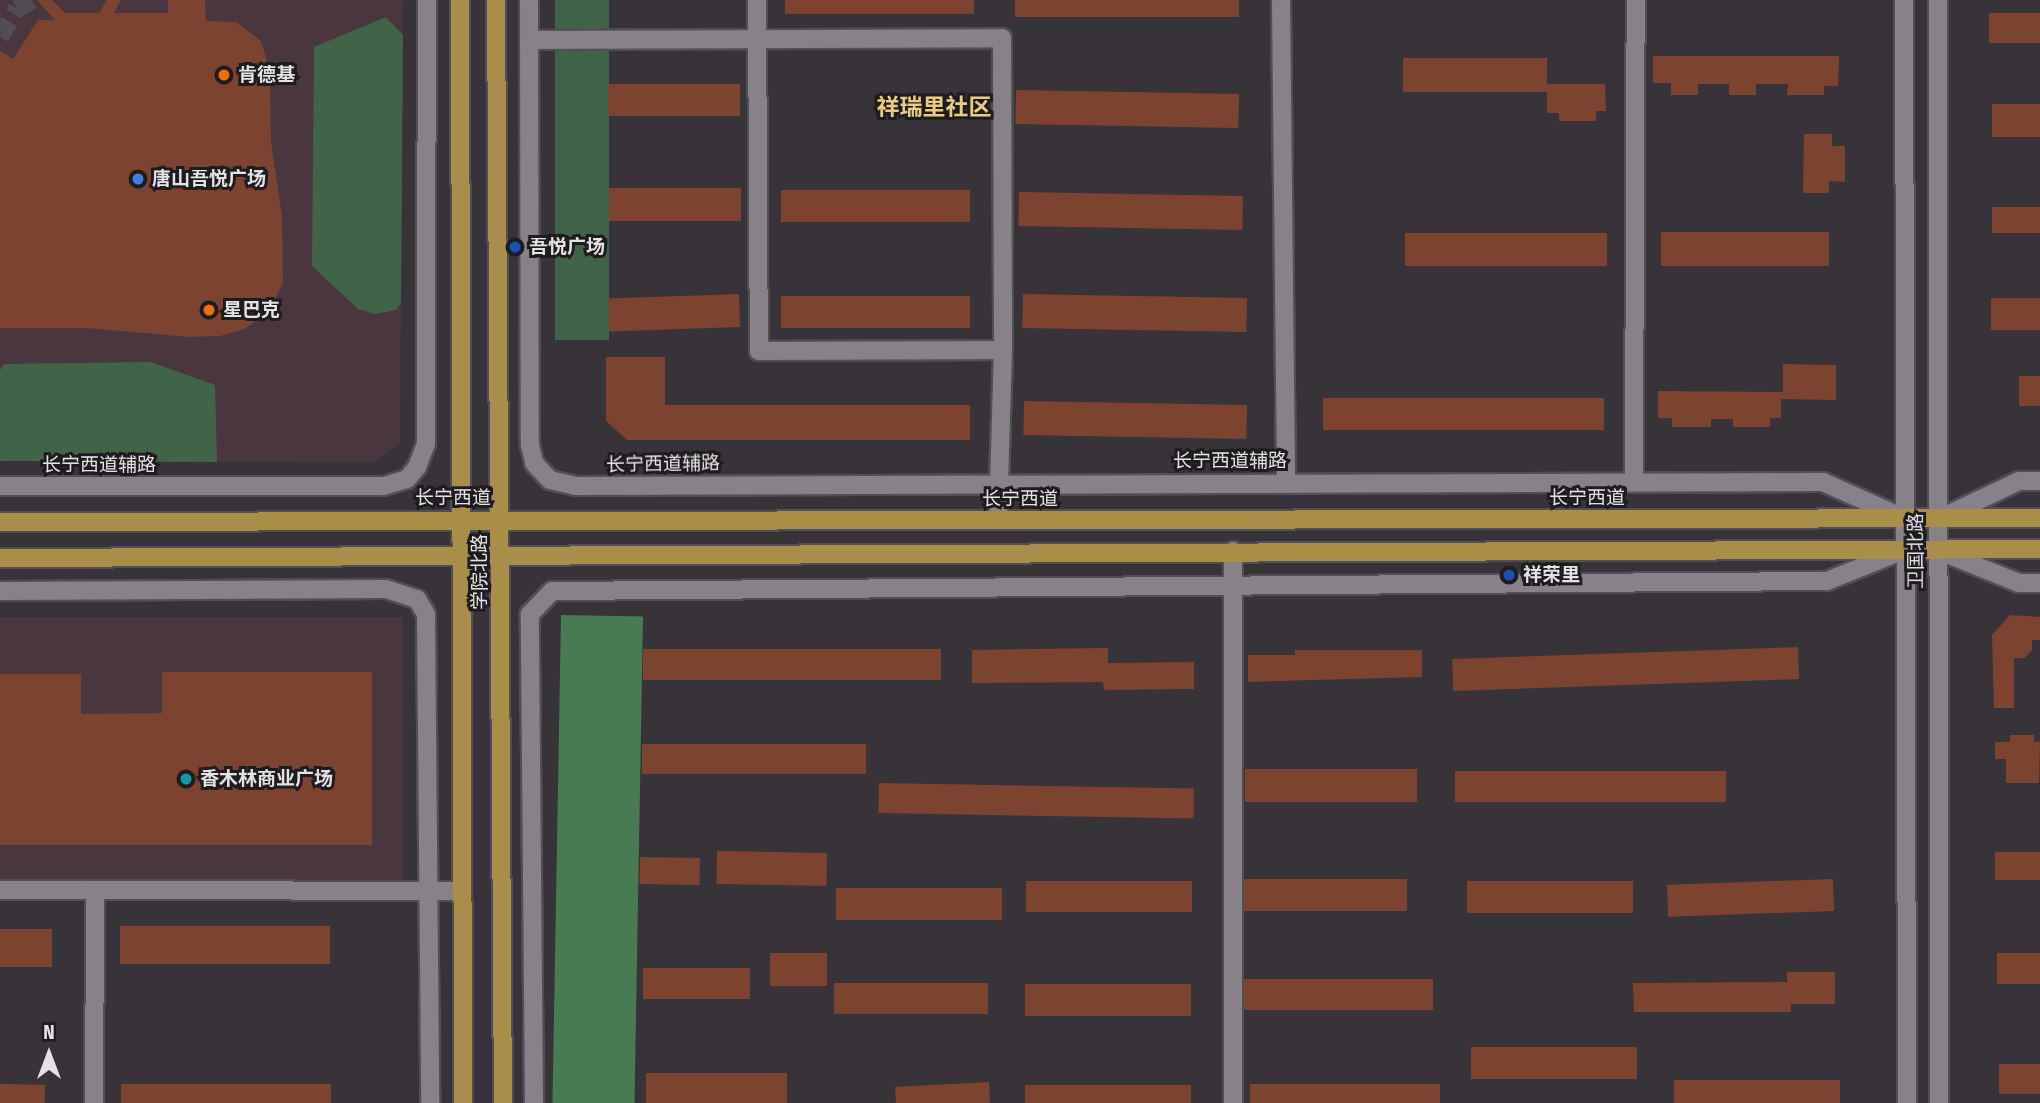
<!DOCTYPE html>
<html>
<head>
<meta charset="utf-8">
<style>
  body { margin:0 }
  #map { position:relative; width:2040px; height:1103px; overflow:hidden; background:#373338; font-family:"Fira Sans Condensed","Noto Sans SC",sans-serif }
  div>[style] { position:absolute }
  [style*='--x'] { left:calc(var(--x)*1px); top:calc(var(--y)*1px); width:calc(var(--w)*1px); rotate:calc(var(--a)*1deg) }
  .commercial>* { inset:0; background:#49363e; transform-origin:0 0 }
  .green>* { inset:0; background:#416448; transform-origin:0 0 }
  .forest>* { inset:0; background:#487b52; transform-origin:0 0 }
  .building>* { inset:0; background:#7c4430; transform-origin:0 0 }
  .street-tunnel>* { height:18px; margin-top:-9px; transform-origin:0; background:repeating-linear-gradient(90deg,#514d52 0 18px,transparent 0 27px) }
  .roads { filter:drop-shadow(2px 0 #524f52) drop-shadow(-2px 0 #524f52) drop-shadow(0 2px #524f52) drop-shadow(0 -2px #524f52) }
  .street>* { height:18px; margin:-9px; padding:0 9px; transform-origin:9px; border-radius:9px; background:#878287 }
  .secondary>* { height:18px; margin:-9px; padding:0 9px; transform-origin:9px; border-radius:9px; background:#878287 }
  .primary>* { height:18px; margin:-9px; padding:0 9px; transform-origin:9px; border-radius:9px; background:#a98e4a }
  .dots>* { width:19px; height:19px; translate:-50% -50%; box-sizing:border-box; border:4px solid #1e1c1e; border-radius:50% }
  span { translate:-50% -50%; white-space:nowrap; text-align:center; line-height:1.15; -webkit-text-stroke:6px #1e1c1e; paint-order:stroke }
  .poi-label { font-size:19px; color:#e5e2e5; font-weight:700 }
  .left { translate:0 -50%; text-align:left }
  .street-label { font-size:19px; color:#e5e2e5 }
  .quarter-label { font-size:23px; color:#eacc81; font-weight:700 }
  .north { position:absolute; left:14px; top:1019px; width:70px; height:70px; -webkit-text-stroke:5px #1e1c1e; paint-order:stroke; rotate:0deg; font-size:19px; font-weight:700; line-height:28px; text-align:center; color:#e5e2e5 }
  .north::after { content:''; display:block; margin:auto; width:24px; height:32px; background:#e5e2e5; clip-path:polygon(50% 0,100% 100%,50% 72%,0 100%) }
</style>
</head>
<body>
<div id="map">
  <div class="commercial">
    <div style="clip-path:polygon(0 0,403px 0,400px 443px,374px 462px,0 461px)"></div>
    <div style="left:403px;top:617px;width:268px;height:403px;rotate:90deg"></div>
  </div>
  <div class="green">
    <div style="left:555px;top:0;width:54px;height:340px"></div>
    <div style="clip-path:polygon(386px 17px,403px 35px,401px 303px,396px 310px,375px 314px,358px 309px,312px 266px,314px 47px)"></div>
    <div style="clip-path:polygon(151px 362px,215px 385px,217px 462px,0 461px,0 370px,4px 364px)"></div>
  </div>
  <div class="forest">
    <div style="left:561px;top:615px;width:82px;height:488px;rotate:1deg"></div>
  </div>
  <div class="building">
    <div style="clip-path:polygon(37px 0,52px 0,65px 13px,99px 13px,107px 0,121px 0,114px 13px,168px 13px,168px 0,205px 0,206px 21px,236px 22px,261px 41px,270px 71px,271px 142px,282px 216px,283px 282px,271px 308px,245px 329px,220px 336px,189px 337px,87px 328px,0 328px,0 51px,13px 59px,38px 20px,55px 20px)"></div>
    <div style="left:785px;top:0;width:189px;height:14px"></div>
    <div style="left:1015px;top:0;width:224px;height:17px"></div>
    <div style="left:1989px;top:13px;width:51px;height:30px"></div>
    <div style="clip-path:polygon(1653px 56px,1839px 56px,1838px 86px,1824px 86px,1824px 95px,1787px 95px,1788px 84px,1756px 84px,1756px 95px,1729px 95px,1729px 84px,1698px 84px,1698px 95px,1671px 95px,1671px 83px,1653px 83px)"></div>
    <div style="clip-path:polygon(1403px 58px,1547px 58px,1547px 84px,1605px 84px,1606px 111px,1596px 111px,1596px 121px,1559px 121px,1559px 113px,1547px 113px,1547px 92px,1403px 92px)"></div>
    <div style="left:740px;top:84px;width:32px;height:132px;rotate:90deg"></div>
    <div style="left:1016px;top:90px;width:223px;height:34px;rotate:1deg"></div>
    <div style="left:1992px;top:104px;width:48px;height:33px"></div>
    <div style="clip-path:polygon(1804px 134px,1832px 134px,1832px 146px,1845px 146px,1845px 182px,1829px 181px,1829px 193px,1803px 193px)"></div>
    <div style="left:741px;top:188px;width:33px;height:132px;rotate:90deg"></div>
    <div style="left:781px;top:190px;width:189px;height:32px"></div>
    <div style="left:1019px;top:192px;width:224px;height:34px;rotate:1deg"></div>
    <div style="left:1992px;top:207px;width:48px;height:26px"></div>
    <div style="left:1661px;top:232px;width:168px;height:34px"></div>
    <div style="left:1607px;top:233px;width:33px;height:202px;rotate:90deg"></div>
    <div style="left:739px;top:294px;width:33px;height:131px;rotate:88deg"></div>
    <div style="left:1023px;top:294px;width:224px;height:34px;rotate:1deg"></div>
    <div style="left:781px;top:296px;width:189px;height:32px"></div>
    <div style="left:1991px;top:298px;width:49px;height:32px"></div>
    <div style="clip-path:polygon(606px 357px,665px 357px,665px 405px,970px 405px,970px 440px,627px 440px,606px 421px)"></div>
    <div style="clip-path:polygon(1783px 364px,1836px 365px,1836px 400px,1781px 399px,1781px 418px,1770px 418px,1770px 427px,1733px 427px,1733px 419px,1711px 419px,1711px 427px,1672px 427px,1672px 418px,1658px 418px,1658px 391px,1783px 392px)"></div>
    <div style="left:2019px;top:376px;width:21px;height:30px"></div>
    <div style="left:1323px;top:398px;width:281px;height:32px"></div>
    <div style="left:1024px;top:401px;width:223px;height:34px;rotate:1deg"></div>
    <div style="clip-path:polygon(2010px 615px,2040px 617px,2040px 640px,2032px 640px,2032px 650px,2025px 658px,2014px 658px,2014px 708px,1994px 708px,1992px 635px)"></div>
    <div style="left:1798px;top:647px;width:32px;height:346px;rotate:88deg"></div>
    <div style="clip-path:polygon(1108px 648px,1108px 663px,1194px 662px,1194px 689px,1104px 690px,1103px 682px,972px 683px,972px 650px)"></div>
    <div style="left:941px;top:649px;width:31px;height:298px;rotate:90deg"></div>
    <div style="clip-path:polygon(1295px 650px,1422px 650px,1422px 677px,1248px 682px,1248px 655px,1295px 655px)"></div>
    <div style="clip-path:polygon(162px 672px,372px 672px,372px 845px,0 845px,0 674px,81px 674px,81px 714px,162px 713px)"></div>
    <div style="clip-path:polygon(2010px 735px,2034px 735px,2034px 742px,2040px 742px,2039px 783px,2006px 783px,2006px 759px,1995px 759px,1995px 742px,2010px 742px)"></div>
    <div style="left:642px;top:744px;width:224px;height:30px"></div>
    <div style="left:1417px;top:769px;width:33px;height:172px;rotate:90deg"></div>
    <div style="left:1726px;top:771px;width:31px;height:271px;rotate:90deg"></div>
    <div style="left:879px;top:783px;width:315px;height:30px;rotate:1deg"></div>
    <div style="left:717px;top:851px;width:110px;height:33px;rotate:1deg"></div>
    <div style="left:1995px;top:852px;width:45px;height:28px"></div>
    <div style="left:640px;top:857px;width:60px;height:27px;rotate:1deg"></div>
    <div style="left:1244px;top:879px;width:163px;height:32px"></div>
    <div style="left:1833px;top:879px;width:32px;height:166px;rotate:88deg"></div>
    <div style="left:1192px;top:881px;width:31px;height:166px;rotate:90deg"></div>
    <div style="left:1633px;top:881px;width:32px;height:166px;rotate:90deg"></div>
    <div style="left:1002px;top:888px;width:32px;height:166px;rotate:90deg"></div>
    <div style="left:120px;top:926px;width:210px;height:38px"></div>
    <div style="left:0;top:929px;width:52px;height:38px"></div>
    <div style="left:770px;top:953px;width:57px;height:33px"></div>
    <div style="left:2040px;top:953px;width:31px;height:43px;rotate:90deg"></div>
    <div style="left:643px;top:968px;width:107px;height:31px"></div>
    <div style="clip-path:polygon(1787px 972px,1835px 972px,1835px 1004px,1791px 1004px,1791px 1012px,1634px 1012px,1633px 983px,1787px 982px)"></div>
    <div style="left:1433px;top:979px;width:31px;height:190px;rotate:90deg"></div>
    <div style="left:988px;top:983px;width:31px;height:154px;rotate:90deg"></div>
    <div style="left:1191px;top:984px;width:32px;height:166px;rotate:90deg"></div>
    <div style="left:1637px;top:1047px;width:32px;height:166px;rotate:90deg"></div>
    <div style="left:2040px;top:1064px;width:30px;height:41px;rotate:90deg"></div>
    <div style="left:646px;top:1073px;width:141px;height:30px"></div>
    <div style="left:1840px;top:1080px;width:23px;height:166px;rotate:90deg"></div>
    <div style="left:989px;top:1082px;width:21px;height:94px;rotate:87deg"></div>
    <div style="left:0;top:1084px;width:45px;height:19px;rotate:1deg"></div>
    <div style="left:121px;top:1084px;width:210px;height:19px"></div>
    <div style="left:1440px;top:1084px;width:19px;height:190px;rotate:90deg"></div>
    <div style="left:1025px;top:1085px;width:166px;height:18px"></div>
  </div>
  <div class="street-tunnel">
    <div style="--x:0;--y:37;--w:33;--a:-59"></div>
    <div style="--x:17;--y:9;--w:17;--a:-31"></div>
  </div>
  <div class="roads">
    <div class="street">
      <div style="--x:529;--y:0;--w:445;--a:89.9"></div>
      <div style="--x:530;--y:445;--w:18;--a:77"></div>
      <div style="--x:534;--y:463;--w:23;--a:47"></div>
      <div style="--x:550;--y:480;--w:26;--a:13"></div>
      <div style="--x:575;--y:486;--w:1248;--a:-0.18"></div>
      <div style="--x:1823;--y:482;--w:88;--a:24.2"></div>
      <div style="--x:757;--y:0;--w:351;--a:89.7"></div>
      <div style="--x:759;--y:351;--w:244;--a:-0.2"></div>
      <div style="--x:1281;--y:0;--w:482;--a:89.4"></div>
      <div style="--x:529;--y:40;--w:473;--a:-0.2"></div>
      <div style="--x:1002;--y:38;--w:312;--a:89.8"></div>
      <div style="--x:1003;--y:350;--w:170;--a:91.7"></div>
      <div style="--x:1634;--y:480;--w:480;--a:-89.8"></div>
      <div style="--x:0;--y:486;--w:384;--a:0"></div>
      <div style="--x:384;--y:486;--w:24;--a:-17"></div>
      <div style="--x:407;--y:479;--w:16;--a:-50"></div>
      <div style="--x:417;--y:467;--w:25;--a:-69"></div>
      <div style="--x:426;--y:444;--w:444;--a:-89.9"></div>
      <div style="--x:1937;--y:520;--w:91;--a:-25.4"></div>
      <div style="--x:2019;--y:481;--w:21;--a:0"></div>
      <div style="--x:1937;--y:550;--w:88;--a:21.9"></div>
      <div style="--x:2019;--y:583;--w:21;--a:0"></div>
      <div style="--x:1233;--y:551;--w:552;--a:90"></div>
      <div style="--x:0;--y:591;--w:386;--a:-0.3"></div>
      <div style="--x:386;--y:589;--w:33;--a:18"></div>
      <div style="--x:417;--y:599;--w:17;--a:59"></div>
      <div style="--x:426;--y:614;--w:489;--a:89.5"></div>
      <div style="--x:0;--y:890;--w:462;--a:0.1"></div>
      <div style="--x:94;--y:1103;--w:213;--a:-89.7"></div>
      <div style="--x:534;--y:1103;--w:489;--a:-90.5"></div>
      <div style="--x:530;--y:614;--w:32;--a:-46"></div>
      <div style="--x:552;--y:591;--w:1275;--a:-0.45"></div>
      <div style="--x:1827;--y:581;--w:83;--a:-21.9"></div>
    </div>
    <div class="secondary">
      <div style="--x:1904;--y:0;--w:1103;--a:89.84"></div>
      <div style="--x:1938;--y:0;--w:1103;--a:89.95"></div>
    </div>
    <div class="primary">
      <div style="--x:460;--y:0;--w:1103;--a:89.84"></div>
      <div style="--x:496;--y:0;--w:1103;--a:89.64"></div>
      <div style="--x:0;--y:522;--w:2040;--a:-0.11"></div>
      <div style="--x:0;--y:558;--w:2040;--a:-0.25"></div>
    </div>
  </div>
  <div class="dots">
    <div style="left:224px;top:75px;background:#e8710a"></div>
    <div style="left:138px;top:179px;background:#3f7fe0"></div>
    <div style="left:515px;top:247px;background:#1a4fb4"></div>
    <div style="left:209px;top:310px;background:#e8710a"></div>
    <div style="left:1509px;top:575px;background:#1a4fb4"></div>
    <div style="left:186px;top:779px;background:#0f9aa8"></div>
  </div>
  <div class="poi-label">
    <span class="left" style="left:238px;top:75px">肯德基</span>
    <span class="left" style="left:152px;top:179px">唐山吾悦广场</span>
    <span class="left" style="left:529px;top:247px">吾悦广场</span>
    <span class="left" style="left:223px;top:310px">星巴克</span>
    <span class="left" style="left:1523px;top:575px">祥荣里</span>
    <span class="left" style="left:200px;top:779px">香木林商业广场</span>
  </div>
  <div class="street-label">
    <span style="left:1230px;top:461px">长宁西道辅路</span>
    <span style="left:663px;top:464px;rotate:-1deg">长宁西道辅路</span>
    <span style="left:99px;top:465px">长宁西道辅路</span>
    <span style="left:453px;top:498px">长宁西道</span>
    <span style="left:1587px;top:498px">长宁西道</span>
    <span style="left:1020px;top:499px">长宁西道</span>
    <span style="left:1916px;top:551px;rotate:-90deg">卫国北路</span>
    <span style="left:480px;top:572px;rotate:-90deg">学院北路</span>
  </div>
  <div class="quarter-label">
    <span style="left:934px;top:107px">祥瑞里社区</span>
  </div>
  <div class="north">N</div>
</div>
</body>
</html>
